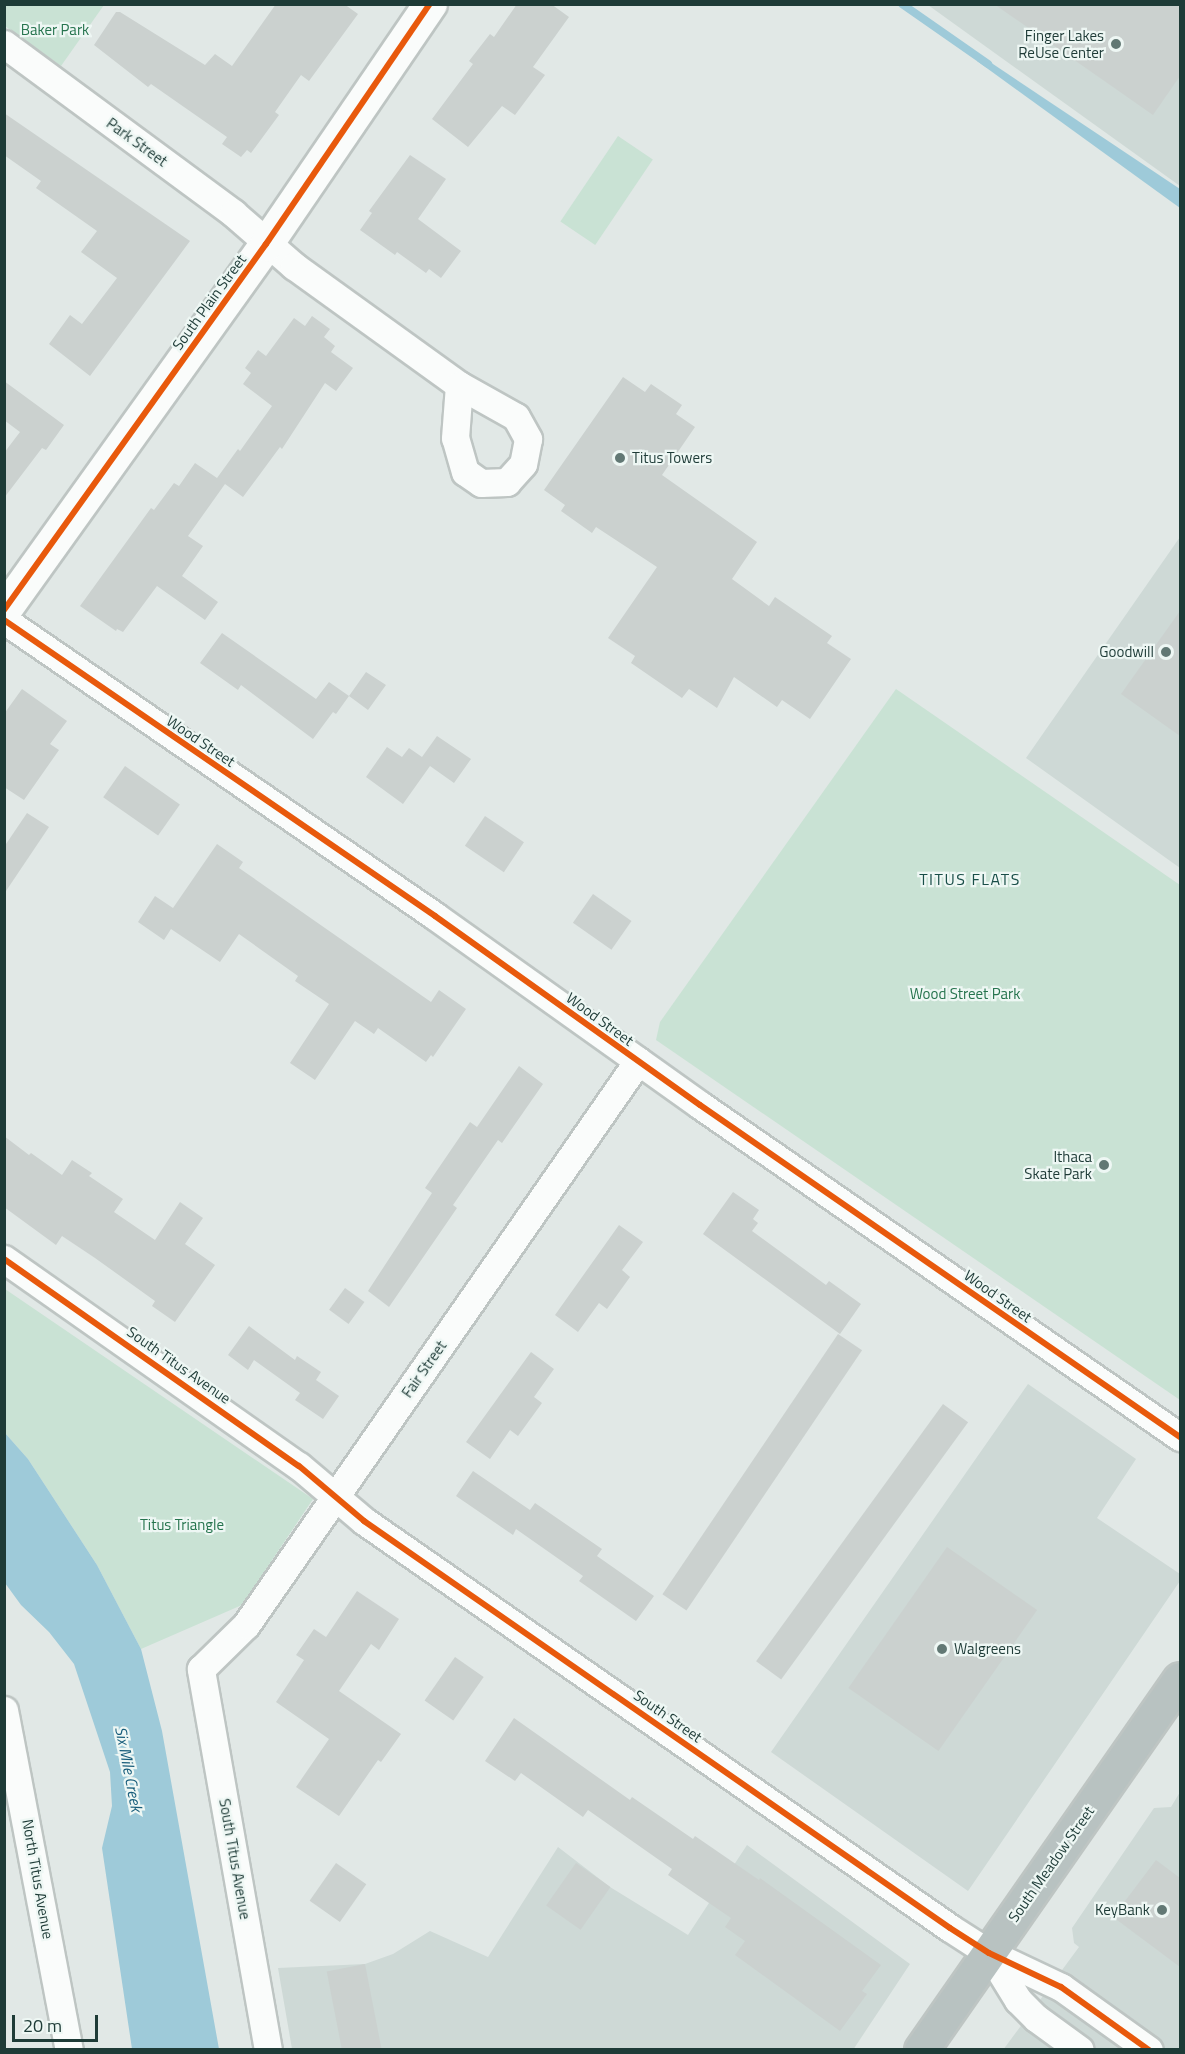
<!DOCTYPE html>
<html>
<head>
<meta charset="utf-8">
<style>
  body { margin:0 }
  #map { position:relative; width:1185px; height:2054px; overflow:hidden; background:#e1e8e6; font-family:"Titillium Web",sans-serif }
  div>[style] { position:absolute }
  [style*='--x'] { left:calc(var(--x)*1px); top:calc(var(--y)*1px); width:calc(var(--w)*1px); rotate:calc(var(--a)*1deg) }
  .built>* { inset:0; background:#ced9d6 }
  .green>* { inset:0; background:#c9e2d4; transform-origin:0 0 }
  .water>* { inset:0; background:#9ecad9 }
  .stream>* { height:8px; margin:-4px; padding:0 4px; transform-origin:4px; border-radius:4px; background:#9ecad9 }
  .building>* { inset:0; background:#cbd1cf; transform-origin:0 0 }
  .roads { filter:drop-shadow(2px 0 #bec5c3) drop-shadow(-2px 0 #bec5c3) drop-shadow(0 2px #bec5c3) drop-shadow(0 -2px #bec5c3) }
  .street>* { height:27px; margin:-13.5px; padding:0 13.5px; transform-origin:13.5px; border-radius:13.5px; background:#fafcfb }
  .secondary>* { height:33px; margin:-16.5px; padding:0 16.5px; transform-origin:16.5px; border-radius:16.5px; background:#fafcfb }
  .highway>* { height:33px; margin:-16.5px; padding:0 16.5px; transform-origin:16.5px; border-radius:16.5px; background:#b8c2c1 }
  .cycleway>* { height:6px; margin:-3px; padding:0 3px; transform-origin:3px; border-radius:3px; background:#e8590c }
  .dots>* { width:16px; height:16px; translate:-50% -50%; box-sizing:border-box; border:3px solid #eef7f4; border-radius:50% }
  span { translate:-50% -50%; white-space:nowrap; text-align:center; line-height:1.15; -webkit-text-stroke:4.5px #eef7f4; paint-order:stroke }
  .park-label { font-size:15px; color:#26744e }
  .poi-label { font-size:15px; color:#1e3b37 }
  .right { translate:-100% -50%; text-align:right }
  .left { translate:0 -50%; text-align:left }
  .street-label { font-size:15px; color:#1e3b37 }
  .neighbourhood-label { font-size:16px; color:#194e48; letter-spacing:1.5px }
  .water-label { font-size:16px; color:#165c7a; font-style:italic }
  .frame { position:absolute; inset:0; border:6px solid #1e3b37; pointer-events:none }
  .scale { position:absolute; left:12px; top:2015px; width:86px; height:27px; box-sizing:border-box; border:3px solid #1e3b37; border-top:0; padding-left:8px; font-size:18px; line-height:21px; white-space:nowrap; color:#1e3b37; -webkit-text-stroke:4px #eef7f4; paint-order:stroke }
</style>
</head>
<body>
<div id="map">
  <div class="built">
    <div style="clip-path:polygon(928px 5px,1180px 5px,1180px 186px)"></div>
    <div style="clip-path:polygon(1180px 537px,1180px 868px,1026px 758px)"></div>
    <div style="clip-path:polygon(1028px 1384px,1136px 1459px,1097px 1518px,1180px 1574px,1180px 1581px,968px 1891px,771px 1752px)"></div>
    <div style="clip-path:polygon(1180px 1792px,1180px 2049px,1003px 2050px,1079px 1947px,1074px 1943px,1072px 1928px,1154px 1808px,1171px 1807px)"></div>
    <div style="clip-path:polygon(747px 1845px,910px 1964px,853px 2050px,292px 2049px,278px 1968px,365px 1964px,393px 1954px,430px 1931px,488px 1957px,558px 1847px,610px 1887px,688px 1935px)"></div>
  </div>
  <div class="green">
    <div style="clip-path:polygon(5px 4px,104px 4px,104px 5px,61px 66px,5px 26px)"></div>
    <div style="left:618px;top:136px;width:42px;height:103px;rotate:34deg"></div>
    <div style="clip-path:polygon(896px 689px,1180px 885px,1180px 1400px,656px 1040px,660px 1022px)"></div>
    <div style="clip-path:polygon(5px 1289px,313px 1499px,242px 1605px,141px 1649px,97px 1565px,28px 1459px,5px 1433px)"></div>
  </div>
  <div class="water">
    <div style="clip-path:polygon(981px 56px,1180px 189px,1180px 208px,977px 61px)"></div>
    <div style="clip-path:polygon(5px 1433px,28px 1459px,97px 1565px,141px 1649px,162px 1731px,219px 2049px,132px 2049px,102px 1848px,112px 1806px,110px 1772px,74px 1664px,49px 1632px,21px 1605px,5px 1583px)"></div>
  </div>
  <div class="stream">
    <div style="--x:902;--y:4;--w:105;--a:34.9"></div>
  </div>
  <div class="building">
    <div style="clip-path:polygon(276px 4px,344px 4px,358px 14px,309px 81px,301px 75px,275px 112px,279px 115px,251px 153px,247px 150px,241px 157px,222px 144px,227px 137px,151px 84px,148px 87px,94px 45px,116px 12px,120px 12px,205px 65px,215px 54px,232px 66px)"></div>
    <div style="clip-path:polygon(517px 4px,551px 4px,569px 17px,533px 67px,545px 75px,515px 115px,502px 106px,468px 147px,432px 119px,473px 64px,469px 61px,490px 34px,494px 37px)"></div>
    <div style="clip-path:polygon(994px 4px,1180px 4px,1180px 76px,1153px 115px)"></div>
    <div style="clip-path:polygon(4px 113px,190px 241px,90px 376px,49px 344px,70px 315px,82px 324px,117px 278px,81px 252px,97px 231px,36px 188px,41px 181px,4px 155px)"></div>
    <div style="clip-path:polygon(410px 155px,446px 179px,418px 219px,461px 251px,441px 278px,429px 269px,426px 273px,397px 252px,395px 255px,360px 230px,372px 213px,369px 211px)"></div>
    <div style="clip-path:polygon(312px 316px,330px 329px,324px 337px,335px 346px,331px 352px,353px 368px,336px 391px,325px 383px,282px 449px,280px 447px,243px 497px,225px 484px,188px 536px,203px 546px,182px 576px,218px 602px,205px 620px,157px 586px,123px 632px,117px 629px,116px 631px,80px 606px,151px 508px,154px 510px,174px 483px,179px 486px,195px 463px,217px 478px,238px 449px,240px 451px,272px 406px,243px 384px,251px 373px,245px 368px,258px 350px,266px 356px,294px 318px,305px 326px)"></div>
    <div style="clip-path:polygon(623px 377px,645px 392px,651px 384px,682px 405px,676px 414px,695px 427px,662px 475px,757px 542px,732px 579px,769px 606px,775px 597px,832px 636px,827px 643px,851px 659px,810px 719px,782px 700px,777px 707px,734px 677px,717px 708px,689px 689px,682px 698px,631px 663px,635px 656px,608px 638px,657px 567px,596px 527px,592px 533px,561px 511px,565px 505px,544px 490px)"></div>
    <div style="clip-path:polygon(4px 381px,64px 425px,46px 450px,42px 448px,4px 498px,4px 453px,20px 432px,4px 420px)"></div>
    <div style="clip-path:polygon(1180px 611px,1180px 736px,1121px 694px)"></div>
    <div style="clip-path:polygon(222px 633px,316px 699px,329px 682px,349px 696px,366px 672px,386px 685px,368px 710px,349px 696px,336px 714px,333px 712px,313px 739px,241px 685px,238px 690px,200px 663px)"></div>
    <div style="clip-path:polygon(22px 689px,67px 721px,50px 744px,59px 750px,24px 800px,4px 787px,4px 714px)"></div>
    <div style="clip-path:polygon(437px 736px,471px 759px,454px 783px,430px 766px,403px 804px,366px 777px,387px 747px,402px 757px,409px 748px,422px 757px)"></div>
    <div style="left:125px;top:766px;width:67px;height:38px;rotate:35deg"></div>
    <div style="clip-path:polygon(27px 813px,49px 827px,4px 894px,4px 847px)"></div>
    <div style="left:485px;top:816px;width:47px;height:36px;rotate:34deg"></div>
    <div style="clip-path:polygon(217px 844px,243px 862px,239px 868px,431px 1002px,439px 990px,466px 1009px,433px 1057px,431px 1055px,426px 1062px,378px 1028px,374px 1034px,355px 1021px,315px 1080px,290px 1063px,329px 1004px,295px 981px,298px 976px,239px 934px,220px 962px,171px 929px,164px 940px,138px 922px,155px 896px,173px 908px)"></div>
    <div style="left:593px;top:894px;width:47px;height:35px;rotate:35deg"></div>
    <div style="clip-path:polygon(519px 1066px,543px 1084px,502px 1143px,498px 1140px,453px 1205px,457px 1208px,389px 1307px,368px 1291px,432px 1193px,425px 1188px,470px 1122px,477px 1127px)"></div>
    <div style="clip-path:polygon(4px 1136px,29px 1155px,31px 1153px,62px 1175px,72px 1160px,92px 1173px,89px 1176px,123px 1199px,114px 1212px,155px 1240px,180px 1202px,203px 1218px,185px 1244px,215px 1265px,175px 1322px,152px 1306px,155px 1301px,95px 1258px,62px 1236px,56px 1245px,4px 1207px)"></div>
    <div style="clip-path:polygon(733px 1192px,759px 1210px,753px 1219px,758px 1223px,752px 1231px,826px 1285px,829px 1281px,861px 1304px,840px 1334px,703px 1234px)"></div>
    <div style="clip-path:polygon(619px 1225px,643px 1242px,622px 1270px,630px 1277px,607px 1309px,599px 1303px,578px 1332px,555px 1315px)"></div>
    <div style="left:345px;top:1288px;width:24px;height:27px;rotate:36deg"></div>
    <div style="clip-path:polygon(249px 1326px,295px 1360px,297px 1356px,321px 1372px,316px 1380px,339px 1396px,323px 1419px,295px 1400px,300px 1393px,254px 1360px,248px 1370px,228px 1355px)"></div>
    <div style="left:838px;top:1334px;width:29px;height:314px;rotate:34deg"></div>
    <div style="clip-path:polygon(531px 1352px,554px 1369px,534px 1397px,542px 1403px,518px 1436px,510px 1430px,490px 1459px,466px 1442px)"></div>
    <div style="left:943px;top:1404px;width:31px;height:318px;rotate:36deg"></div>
    <div style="clip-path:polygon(473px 1471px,530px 1510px,535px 1503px,602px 1549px,597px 1556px,654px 1596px,636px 1621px,579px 1581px,583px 1576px,516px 1529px,513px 1535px,456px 1496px)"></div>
    <div style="left:947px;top:1547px;width:110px;height:172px;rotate:35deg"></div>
    <div style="clip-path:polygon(357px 1591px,399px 1619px,379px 1650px,371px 1644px,339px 1691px,401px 1734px,381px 1762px,378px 1760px,339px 1816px,296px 1787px,329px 1739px,276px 1702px,304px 1660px,296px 1655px,314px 1629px,326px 1637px)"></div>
    <div style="left:455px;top:1657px;width:35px;height:53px;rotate:35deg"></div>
    <div style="clip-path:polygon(514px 1718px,630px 1800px,632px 1797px,693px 1839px,695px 1836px,759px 1880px,760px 1878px,881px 1965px,862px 1991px,867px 1994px,840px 2031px,735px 1955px,745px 1941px,725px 1927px,731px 1918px,668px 1875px,672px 1869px,588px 1810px,583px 1817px,521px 1773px,515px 1781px,485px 1761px)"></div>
    <div style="clip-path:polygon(1156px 1860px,1180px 1878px,1180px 1967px,1113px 1917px)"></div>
    <div style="left:336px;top:1863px;width:37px;height:46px;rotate:35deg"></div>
    <div style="left:576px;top:1863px;width:42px;height:52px;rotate:35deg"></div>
    <div style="left:365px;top:1964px;width:86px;height:39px;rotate:79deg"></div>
  </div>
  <div class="roads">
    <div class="street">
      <div style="--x:4;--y:44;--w:285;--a:36.4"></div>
      <div style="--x:233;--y:213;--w:81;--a:41"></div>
      <div style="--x:294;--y:266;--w:203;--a:35.8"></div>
      <div style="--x:459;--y:385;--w:65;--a:29.3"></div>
      <div style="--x:516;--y:417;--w:25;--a:61"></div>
      <div style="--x:528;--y:439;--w:25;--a:101"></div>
      <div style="--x:523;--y:464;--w:24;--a:132"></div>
      <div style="--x:507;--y:482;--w:26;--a:178"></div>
      <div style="--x:481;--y:483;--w:19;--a:-145"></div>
      <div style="--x:465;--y:472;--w:35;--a:-106"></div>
      <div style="--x:455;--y:438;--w:53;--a:-85.7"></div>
      <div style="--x:4;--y:620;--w:523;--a:34.48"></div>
      <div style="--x:435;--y:916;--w:325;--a:35.5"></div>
      <div style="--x:700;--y:1105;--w:584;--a:34.67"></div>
      <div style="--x:4;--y:1259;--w:360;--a:35.1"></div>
      <div style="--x:299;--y:1466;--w:85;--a:40.2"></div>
      <div style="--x:364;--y:1521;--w:713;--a:34.78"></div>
      <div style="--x:950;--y:1928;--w:46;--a:32.7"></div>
      <div style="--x:989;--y:1953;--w:80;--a:25.3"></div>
      <div style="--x:1061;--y:1987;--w:108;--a:35.6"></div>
      <div style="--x:4;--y:1710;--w:346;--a:79.2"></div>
      <div style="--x:989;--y:1953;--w:55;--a:58.3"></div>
      <div style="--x:1018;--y:2000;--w:25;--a:45"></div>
      <div style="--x:1036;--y:2018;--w:54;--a:36"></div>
      <div style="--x:268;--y:2050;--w:387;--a:-100"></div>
      <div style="--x:201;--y:1669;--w:63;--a:-44.4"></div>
      <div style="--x:246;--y:1625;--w:687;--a:-55.2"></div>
    </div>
    <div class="secondary">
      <div style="--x:4;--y:610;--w:450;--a:-54.4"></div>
      <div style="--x:266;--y:244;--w:291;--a:-55.7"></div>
    </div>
    <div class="highway">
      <div style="--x:921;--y:2050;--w:452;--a:-55.1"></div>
    </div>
  </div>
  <div class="cycleway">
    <div style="--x:4;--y:610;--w:450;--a:-54.4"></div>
    <div style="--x:266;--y:244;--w:291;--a:-55.7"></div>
    <div style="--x:4;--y:620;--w:523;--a:34.48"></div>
    <div style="--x:435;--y:916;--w:325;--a:35.5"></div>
    <div style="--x:700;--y:1105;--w:584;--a:34.67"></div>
    <div style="--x:4;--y:1259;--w:360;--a:35.1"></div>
    <div style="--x:299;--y:1466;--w:85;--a:40.2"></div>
    <div style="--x:364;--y:1521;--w:713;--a:34.78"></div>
    <div style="--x:950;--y:1928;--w:46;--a:32.7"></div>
    <div style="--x:989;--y:1953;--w:80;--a:25.3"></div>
    <div style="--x:1061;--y:1987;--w:108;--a:35.6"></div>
  </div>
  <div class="dots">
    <div style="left:1116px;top:44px;background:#627874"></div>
    <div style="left:620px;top:458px;background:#627874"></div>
    <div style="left:1166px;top:652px;background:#627874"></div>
    <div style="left:1104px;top:1165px;background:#627874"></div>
    <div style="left:942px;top:1649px;background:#627874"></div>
    <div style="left:1162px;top:1910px;background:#627874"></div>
  </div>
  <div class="park-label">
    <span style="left:55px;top:30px">Baker Park</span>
    <span style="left:965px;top:994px">Wood Street Park</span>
    <span style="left:182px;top:1525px">Titus Triangle</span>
  </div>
  <div class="poi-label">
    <span class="right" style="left:1104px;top:44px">Finger Lakes<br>ReUse Center</span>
    <span class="left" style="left:632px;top:458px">Titus Towers</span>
    <span class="right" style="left:1154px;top:652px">Goodwill</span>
    <span class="right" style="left:1092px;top:1165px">Ithaca<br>Skate Park</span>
    <span class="left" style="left:954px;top:1649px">Walgreens</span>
    <span class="right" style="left:1150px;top:1910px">KeyBank</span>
  </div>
  <div class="street-label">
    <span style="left:137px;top:142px;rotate:36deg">Park Street</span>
    <span style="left:209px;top:302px;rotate:-54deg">South Plain Street</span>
    <span style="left:201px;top:741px;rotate:34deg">Wood Street</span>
    <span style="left:600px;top:1019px;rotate:36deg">Wood Street</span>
    <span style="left:998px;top:1296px;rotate:35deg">Wood Street</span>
    <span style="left:179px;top:1365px;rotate:35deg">South Titus Avenue</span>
    <span style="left:424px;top:1369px;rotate:-55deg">Fair Street</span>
    <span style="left:668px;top:1716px;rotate:35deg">South Street</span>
    <span style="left:235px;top:1859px;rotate:80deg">South Titus Avenue</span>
    <span style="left:1051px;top:1864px;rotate:-55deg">South Meadow Street</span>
    <span style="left:38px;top:1879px;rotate:80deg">North Titus Avenue</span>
  </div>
  <div class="neighbourhood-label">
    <span style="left:970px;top:879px">TITUS FLATS</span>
  </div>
  <div class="water-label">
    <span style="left:129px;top:1769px;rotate:79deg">Six Mile Creek</span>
  </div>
  <div class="frame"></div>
  <div class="scale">20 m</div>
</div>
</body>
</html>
